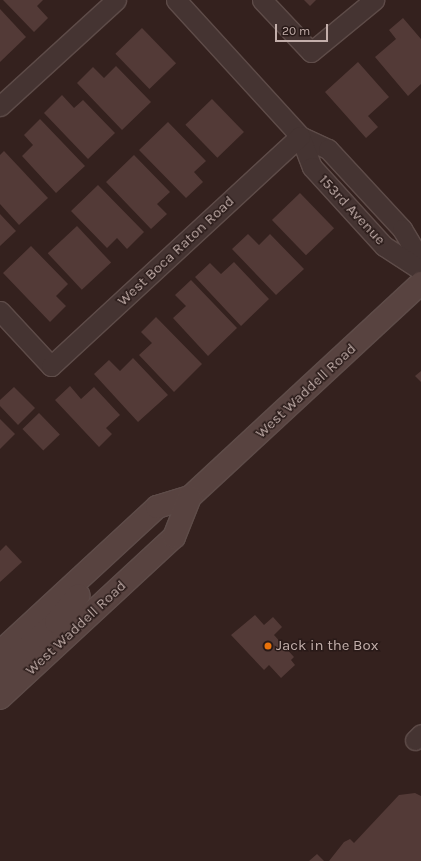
<!DOCTYPE html>
<html>
<head>
<meta charset="utf-8">
<style>
  body { margin:0 }
  #map { position:relative; width:421px; height:861px; overflow:hidden; background:#34211e; font-family:Karla,sans-serif }
  div>[style] { position:absolute }
  [style*='--x'] { left:calc(var(--x)*1px); top:calc(var(--y)*1px); width:calc(var(--w)*1px); rotate:calc(var(--a)*1deg) }
  .building>* { inset:0; background:#533a37; transform-origin:0 0 }
  .roads { filter:drop-shadow(1px 0 #5e4c49) drop-shadow(-1px 0 #5e4c49) drop-shadow(0 1px #5e4c49) drop-shadow(0 -1px #5e4c49) }
  .street>* { height:19px; margin:-9.5px; padding:0 9.5px; transform-origin:9.5px; border-radius:9.5px; background:#453432 }
  .secondary>* { height:22px; margin:-11px; padding:0 11px; transform-origin:11px; border-radius:11px; background:#584340 }
  .dots>* { width:11px; height:11px; translate:-50% -50%; box-sizing:border-box; border:2px solid #291a18; border-radius:50% }
  span { translate:-50% -50%; white-space:nowrap; text-align:center; line-height:1.15; -webkit-text-stroke:3px #291a18; paint-order:stroke }
  .street-label { font-size:15px; color:#c3afab }
  .poi-label { font-size:15px; color:#c3afab }
  .left { translate:0 -50%; text-align:left }
  .scale { position:absolute; left:275px; top:24px; width:53px; height:18px; box-sizing:border-box; border:2px solid #c3afab; border-top:0; padding-left:5px; font-size:12px; line-height:14px; white-space:nowrap; color:#c3afab; -webkit-text-stroke:3px #291a18; paint-order:stroke }
</style>
</head>
<body>
<div id="map">
  <div class="building">
    <div style="clip-path:polygon(3px 0,43px 0,37px 6px,48px 18px,34px 32px)"></div>
    <div style="clip-path:polygon(304px 0,316px 0,310px 6px)"></div>
    <div style="clip-path:polygon(0 9px,26px 37px,0 62px)"></div>
    <div style="clip-path:polygon(403px 18px,421px 39px,421px 84px,408px 96px,375px 57px,396px 39px,389px 30px)"></div>
    <div style="left:142px;top:28px;width:49px;height:37px;rotate:46deg"></div>
    <div style="clip-path:polygon(358px 62px,389px 97px,368px 116px,378px 127px,366px 138px,325px 92px)"></div>
    <div style="clip-path:polygon(116px 66px,151px 102px,122px 130px,77px 83px,93px 67px,104px 78px)"></div>
    <div style="clip-path:polygon(62px 95px,74px 108px,83px 100px,115px 133px,88px 159px,44px 113px)"></div>
    <div style="left:212px;top:99px;width:46px;height:37px;rotate:46deg"></div>
    <div style="clip-path:polygon(40px 119px,85px 166px,56px 193px,22px 156px,33px 145px,24px 135px)"></div>
    <div style="clip-path:polygon(168px 122px,206px 161px,194px 172px,203px 182px,186px 198px,139px 150px)"></div>
    <div style="clip-path:polygon(4px 151px,48px 198px,19px 225px,0 204px,0 155px)"></div>
    <div style="clip-path:polygon(134px 155px,170px 192px,157px 204px,167px 214px,151px 229px,106px 182px)"></div>
    <div style="clip-path:polygon(98px 185px,144px 232px,127px 249px,117px 238px,107px 248px,71px 211px)"></div>
    <div style="left:300px;top:193px;width:49px;height:39px;rotate:46deg"></div>
    <div style="clip-path:polygon(0 214px,16px 231px,0 246px)"></div>
    <div style="left:77px;top:226px;width:50px;height:40px;rotate:47deg"></div>
    <div style="clip-path:polygon(248px 234px,259px 245px,270px 234px,304px 269px,276px 295px,232px 249px)"></div>
    <div style="clip-path:polygon(31px 246px,68px 284px,56px 296px,66px 306px,50px 322px,3px 273px)"></div>
    <div style="clip-path:polygon(234px 262px,269px 299px,241px 326px,195px 277px,210px 263px,221px 274px)"></div>
    <div style="clip-path:polygon(191px 280px,237px 328px,208px 356px,173px 318px,186px 306px,175px 295px)"></div>
    <div style="clip-path:polygon(156px 317px,202px 364px,174px 392px,139px 355px,152px 343px,141px 332px)"></div>
    <div style="clip-path:polygon(133px 358px,168px 395px,138px 422px,94px 374px,109px 360px,120px 371px)"></div>
    <div style="clip-path:polygon(421px 371px,421px 382px,415px 376px)"></div>
    <div style="clip-path:polygon(70px 386px,81px 399px,94px 387px,120px 415px,106px 428px,112px 434px,99px 447px,55px 400px)"></div>
    <div style="clip-path:polygon(14px 387px,35px 408px,18px 425px,0 406px,0 400px)"></div>
    <div style="left:39px;top:413px;width:30px;height:23px;rotate:46deg"></div>
    <div style="clip-path:polygon(0 419px,15px 434px,0 449px)"></div>
    <div style="clip-path:polygon(6px 545px,22px 562px,0 582px,0 551px)"></div>
    <div style="clip-path:polygon(255px 615px,264px 625px,273px 617px,282px 627px,274px 635px,294px 657px,291px 660px,295px 665px,281px 678px,269px 665px,264px 670px,231px 635px)"></div>
    <div style="clip-path:polygon(415px 793px,421px 796px,421px 861px,329px 861px,344px 842px,350px 839px,354px 843px,399px 795px)"></div>
    <div style="clip-path:polygon(317px 854px,324px 861px,309px 861px)"></div>
  </div>
  <div class="roads">
    <div class="street">
      <div style="--x:176;--y:0;--w:184;--a:47.6"></div>
      <div style="--x:300;--y:136;--w:31;--a:25"></div>
      <div style="--x:328;--y:149;--w:109;--a:47.2"></div>
      <div style="--x:402;--y:229;--w:37;--a:59"></div>
      <div style="--x:262;--y:0;--w:71;--a:46.7"></div>
      <div style="--x:311;--y:52;--w:82;--a:-39.5"></div>
      <div style="--x:0;--y:106;--w:157;--a:-42.4"></div>
      <div style="--x:300;--y:136;--w:33;--a:69"></div>
      <div style="--x:312;--y:167;--w:107;--a:47.7"></div>
      <div style="--x:384;--y:246;--w:44;--a:33"></div>
      <div style="--x:0;--y:311;--w:75;--a:47.2"></div>
      <div style="--x:51;--y:366;--w:339;--a:-42.7"></div>
      <div style="--x:415;--y:740;--w:8;--a:-45"></div>
    </div>
    <div class="secondary">
      <div style="--x:0;--y:652;--w:214;--a:-42.7"></div>
      <div style="--x:157;--y:507;--w:34;--a:-17"></div>
      <div style="--x:190;--y:497;--w:315;--a:-42.8"></div>
      <div style="--x:0;--y:673;--w:76;--a:-42.3"></div>
      <div style="--x:56;--y:622;--w:35;--a:-50"></div>
      <div style="--x:0;--y:698;--w:237;--a:-42.8"></div>
      <div style="--x:174;--y:537;--w:43;--a:-68.2"></div>
    </div>
  </div>
  <div class="dots">
    <div style="left:268px;top:646px;background:#e8710a"></div>
  </div>
  <div class="street-label">
    <span style="left:352px;top:210px;rotate:47deg">153rd Avenue</span>
    <span style="left:176px;top:251px;rotate:-43deg">West Boca Raton Road</span>
    <span style="left:306px;top:391px;rotate:-43deg">West Waddell Road</span>
    <span style="left:76px;top:628px;rotate:-43deg">West Waddell Road</span>
  </div>
  <div class="poi-label">
    <span class="left" style="left:276px;top:646px">Jack in the Box</span>
  </div>
  <div class="scale">20 m</div>
</div>
</body>
</html>
